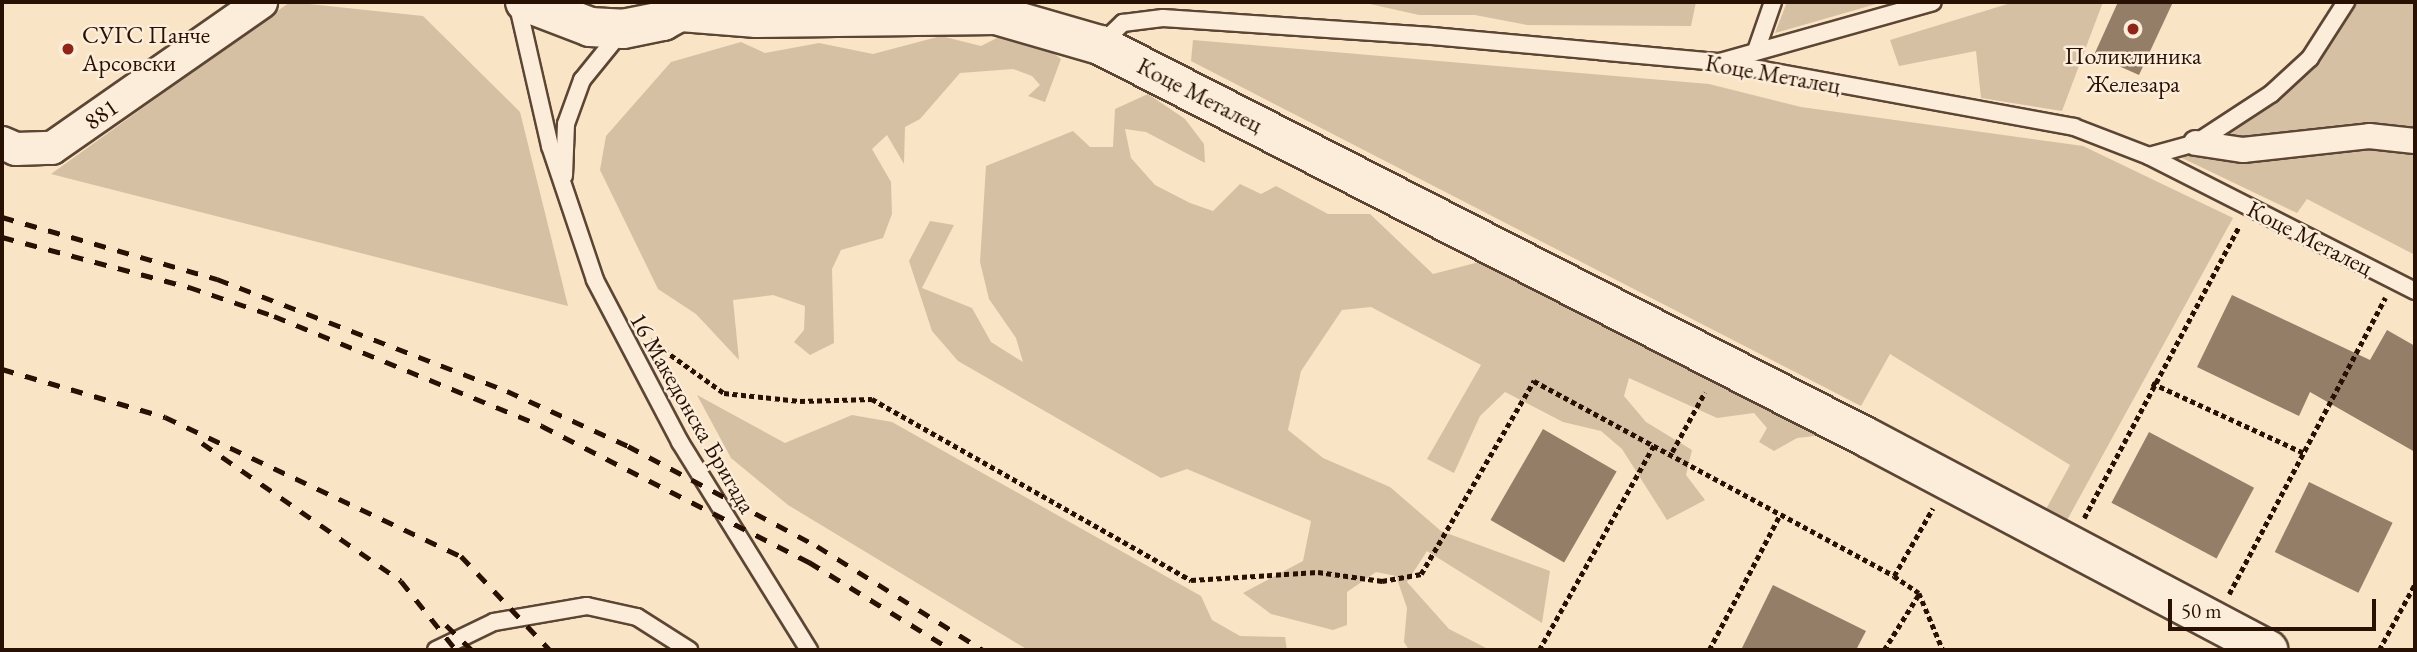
<!DOCTYPE html>
<html>
<head>
<meta charset="utf-8">
<style>
  body { margin:0 }
  #map { position:relative; width:2417px; height:652px; overflow:hidden; background:#f9e4c5; font-family:"EB Garamond",serif }
  div>[style] { position:absolute }
  [style*='--x'] { left:calc(var(--x)*1px); top:calc(var(--y)*1px); width:calc(var(--w)*1px); rotate:calc(var(--a)*1deg) }
  .green>* { inset:0; background:#d5c0a4 }
  .building>* { inset:0; background:#957e68; transform-origin:0 0 }
  .path>* { height:4.5px; margin-top:-2.25px; transform-origin:0; background:repeating-linear-gradient(90deg,#281003 0 5px,transparent 0 8.5px) }
  .roads { filter:drop-shadow(2px 0 #5c4534) drop-shadow(-2px 0 #5c4534) drop-shadow(0 2px #5c4534) drop-shadow(0 -2px #5c4534) }
  .service>* { height:16px; margin:-8px; padding:0 8px; transform-origin:8px; border-radius:8px; background:#fbedd9 }
  .pedestrian>* { height:24px; margin:-12px; padding:0 12px; transform-origin:12px; border-radius:12px; background:#fbedd9 }
  .minor>* { height:32px; margin:-16px; padding:0 16px; transform-origin:16px; border-radius:16px; background:#fbedd9 }
  .tertiary>* { height:38px; margin:-19px; padding:0 19px; transform-origin:19px; border-radius:19px; background:#fbedd9 }
  .rail>* { height:5px; margin-top:-2.5px; transform-origin:0; background:repeating-linear-gradient(90deg,#281003 0 12px,transparent 0 24px) }
  .dots>* { width:19px; height:19px; translate:-50% -50%; box-sizing:border-box; border:4px solid #fbedd9; border-radius:50% }
  span { translate:-50% -50%; white-space:nowrap; text-align:center; line-height:1.15; -webkit-text-stroke:5px #fbedd9; paint-order:stroke }
  .poi-label { font-size:24px; color:#281003 }
  .left { translate:0 -50%; text-align:left }
  .street-label { font-size:24px; color:#281003 }
  .frame { position:absolute; inset:0; border:4px solid #281003; pointer-events:none }
  .scale { position:absolute; left:2168px; top:599px; width:208px; height:32px; box-sizing:border-box; border:4px solid #281003; border-top:0; padding-left:9px; font-size:21px; line-height:24px; white-space:nowrap; color:#281003; -webkit-text-stroke:5px #fbedd9; paint-order:stroke }
</style>
</head>
<body>
<div id="map">
  <div class="green">
    <div style="clip-path:polygon(290px 2px,423px 16px,520px 112px,568px 306px,51px 174px)"></div>
    <div style="clip-path:polygon(1361px 2px,1696px 2px,1691px 26px,1527px 25px,1475px 15px,1419px 15px)"></div>
    <div style="clip-path:polygon(1787px 2px,1883px 2px,1775px 33px)"></div>
    <div style="clip-path:polygon(2014px 2px,2103px 2px,2062px 111px,1981px 98px,1976px 51px,1899px 66px,1890px 40px)"></div>
    <div style="clip-path:polygon(2352px 2px,2415px 2px,2415px 255px,2307px 199px,2297px 213px,2182px 158px,2275px 101px,2320px 57px)"></div>
    <div style="clip-path:polygon(1009px 32px,1042px 44px,1061px 59px,1045px 102px,1028px 96px,1040px 85px,1032px 76px,1013px 69px,960px 73px,920px 119px,905px 127px,904px 164px,887px 135px,872px 149px,891px 182px,892px 214px,883px 238px,841px 250px,832px 269px,834px 343px,810px 355px,794px 342px,804px 330px,805px 306px,773px 295px,733px 300px,739px 360px,696px 314px,658px 289px,600px 170px,606px 136px,671px 62px,741px 42px,765px 53px,819px 43px,873px 54px,941px 36px,981px 46px)"></div>
    <div style="clip-path:polygon(1193px 40px,1709px 84px,1801px 107px,2083px 146px,2233px 218px,2066px 522px,2045px 511px,2070px 465px,1890px 354px,1861px 406px,1191px 61px)"></div>
    <div style="clip-path:polygon(1148px 94px,1185px 119px,1204px 144px,1205px 163px,1146px 132px,1125px 129px,1131px 158px,1155px 185px,1190px 203px,1213px 211px,1240px 184px,1261px 194px,1276px 186px,1328px 214px,1370px 214px,1433px 274px,1487px 260px,1800px 415px,1815px 436px,1797px 438px,1774px 451px,1759px 442px,1767px 428px,1754px 413px,1717px 418px,1629px 378px,1624px 396px,1646px 422px,1692px 450px,1686px 475px,1705px 500px,1667px 520px,1622px 449px,1601px 431px,1563px 422px,1505px 392px,1480px 416px,1454px 473px,1427px 459px,1481px 365px,1371px 307px,1342px 310px,1301px 371px,1288px 430px,1323px 458px,1390px 487px,1441px 531px,1550px 571px,1542px 623px,1427px 551px,1407px 582px,1449px 629px,1490px 650px,1409px 650px,1404px 642px,1407px 608px,1396px 576px,1376px 572px,1347px 592px,1347px 625px,1333px 630px,1271px 614px,1243px 593px,1303px 561px,1311px 521px,1187px 469px,1161px 478px,958px 361px,932px 331px,909px 261px,930px 221px,954px 225px,922px 288px,972px 308px,991px 342px,1023px 362px,1016px 338px,989px 299px,980px 262px,986px 166px,1073px 131px,1090px 147px,1113px 147px,1115px 109px)"></div>
    <div style="clip-path:polygon(697px 395px,785px 443px,852px 415px,892px 422px,1201px 596px,1212px 620px,1240px 636px,1285px 637px,1287px 650px,1028px 650px,788px 505px,731px 458px)"></div>
  </div>
  <div class="building">
    <div style="clip-path:polygon(2118px 2px,2173px 2px,2139px 75px,2094px 55px)"></div>
    <div style="clip-path:polygon(2232px 295px,2370px 360px,2387px 330px,2415px 346px,2415px 452px,2310px 392px,2299px 416px,2197px 367px)"></div>
    <div style="left:1543px;top:429px;width:85px;height:105px;rotate:30deg"></div>
    <div style="left:2149px;top:432px;width:119px;height:80px;rotate:28deg"></div>
    <div style="left:2309px;top:482px;width:93px;height:78px;rotate:26deg"></div>
    <div style="clip-path:polygon(1773px 585px,1866px 631px,1856px 650px,1741px 650px)"></div>
  </div>
  <div class="path">
    <div style="--x:650;--y:340;--w:91;--a:35.6"></div>
    <div style="--x:724;--y:393;--w:76;--a:6"></div>
    <div style="--x:800;--y:401;--w:72;--a:-1.6"></div>
    <div style="--x:872;--y:399;--w:367;--a:29.6"></div>
    <div style="--x:1191;--y:580;--w:127;--a:-3.6"></div>
    <div style="--x:1318;--y:572;--w:65;--a:8"></div>
    <div style="--x:1382;--y:581;--w:40;--a:-10"></div>
    <div style="--x:1421;--y:574;--w:224;--a:-59.7"></div>
    <div style="--x:1534;--y:381;--w:409;--a:28.4"></div>
    <div style="--x:1894;--y:576;--w:30;--a:34"></div>
    <div style="--x:1919;--y:593;--w:62;--a:67.2"></div>
    <div style="--x:2152;--y:383;--w:167;--a:24.7"></div>
    <div style="--x:1672;--y:452;--w:68;--a:-61.2"></div>
    <div style="--x:2084;--y:518;--w:331;--a:-62"></div>
    <div style="--x:1894;--y:576;--w:78;--a:-60.2"></div>
    <div style="--x:2229;--y:594;--w:335;--a:-62.2"></div>
    <div style="--x:1539;--y:650;--w:237;--a:-60.7"></div>
    <div style="--x:1709;--y:650;--w:153;--a:-62.3"></div>
    <div style="--x:1884;--y:650;--w:66;--a:-58"></div>
    <div style="--x:2379;--y:650;--w:75;--a:-61.4"></div>
  </div>
  <div class="roads">
    <div class="service">
      <div style="--x:517;--y:2;--w:148;--a:77.1"></div>
      <div style="--x:550;--y:146;--w:141;--a:71.4"></div>
      <div style="--x:595;--y:280;--w:183;--a:62.3"></div>
      <div style="--x:680;--y:442;--w:245;--a:58.2"></div>
      <div style="--x:1100;--y:45;--w:32;--a:-44"></div>
      <div style="--x:1123;--y:23;--w:40;--a:-7.1"></div>
      <div style="--x:1163;--y:18;--w:270;--a:3.8"></div>
      <div style="--x:1432;--y:36;--w:289;--a:5.2"></div>
      <div style="--x:1720;--y:62;--w:360;--a:10.4"></div>
      <div style="--x:2074;--y:127;--w:80;--a:21.1"></div>
      <div style="--x:2149;--y:156;--w:298;--a:26.9"></div>
      <div style="--x:1757;--y:48;--w:49;--a:-70.8"></div>
      <div style="--x:1720;--y:62;--w:221;--a:-15.7"></div>
      <div style="--x:2149;--y:156;--w:49;--a:-15.5"></div>
      <div style="--x:2196;--y:143;--w:90;--a:-33.2"></div>
      <div style="--x:2271;--y:94;--w:53;--a:-42.7"></div>
      <div style="--x:2310;--y:58;--w:67;--a:-57.3"></div>
      <div style="--x:564;--y:176;--w:52;--a:-87.8"></div>
      <div style="--x:566;--y:124;--w:47;--a:-70"></div>
      <div style="--x:582;--y:80;--w:60;--a:-51"></div>
      <div style="--x:436;--y:650;--w:64;--a:-25.8"></div>
      <div style="--x:494;--y:622;--w:94;--a:-9.8"></div>
      <div style="--x:587;--y:606;--w:51;--a:12.4"></div>
      <div style="--x:637;--y:617;--w:62;--a:32.4"></div>
    </div>
    <div class="pedestrian">
      <div style="--x:2196;--y:143;--w:48;--a:8.5"></div>
      <div style="--x:2243;--y:150;--w:127;--a:-6.3"></div>
      <div style="--x:2369;--y:136;--w:46;--a:6.2"></div>
    </div>
    <div class="minor">
      <div style="--x:2;--y:143;--w:15;--a:23"></div>
      <div style="--x:16;--y:149;--w:36;--a:-2"></div>
      <div style="--x:52;--y:148;--w:255;--a:-34.9"></div>
    </div>
    <div class="tertiary">
      <div style="--x:525;--y:2;--w:70;--a:21"></div>
      <div style="--x:590;--y:27;--w:33;--a:3"></div>
      <div style="--x:623;--y:29;--w:41;--a:-11.3"></div>
      <div style="--x:663;--y:21;--w:39;--a:-29"></div>
      <div style="--x:681;--y:12;--w:76;--a:4.5"></div>
      <div style="--x:757;--y:18;--w:239;--a:-0.7"></div>
      <div style="--x:996;--y:15;--w:108;--a:16.1"></div>
      <div style="--x:1100;--y:45;--w:863;--a:27.1"></div>
      <div style="--x:1868;--y:438;--w:453;--a:27.9"></div>
    </div>
  </div>
  <div class="rail">
    <div style="--x:2;--y:217;--w:224;--a:16.1"></div>
    <div style="--x:217;--y:279;--w:311;--a:21.1"></div>
    <div style="--x:507;--y:391;--w:133;--a:24.4"></div>
    <div style="--x:628;--y:446;--w:214;--a:27.9"></div>
    <div style="--x:817;--y:546;--w:196;--a:32.1"></div>
    <div style="--x:2;--y:237;--w:194;--a:15"></div>
    <div style="--x:189;--y:287;--w:90;--a:18.8"></div>
    <div style="--x:274;--y:316;--w:290;--a:22.3"></div>
    <div style="--x:542;--y:426;--w:300;--a:27"></div>
    <div style="--x:809;--y:562;--w:168;--a:31.6"></div>
    <div style="--x:2;--y:369;--w:170;--a:16.4"></div>
    <div style="--x:165;--y:417;--w:327;--a:25.2"></div>
    <div style="--x:461;--y:556;--w:129;--a:46.6"></div>
    <div style="--x:202;--y:443;--w:242;--a:34.7"></div>
    <div style="--x:401;--y:581;--w:88;--a:51.4"></div>
    <div style="--x:446;--y:625;--w:36;--a:44"></div>
  </div>
  <div class="dots">
    <div style="left:2133px;top:29px;background:#8f2418"></div>
    <div style="left:68px;top:49px;background:#8f2418"></div>
  </div>
  <div class="poi-label">
    <span class="left" style="left:82px;top:49px">СУГС Панче<br>Арсовски</span>
    <span style="left:2133px;top:70px">Поликлиника<br>Железара</span>
  </div>
  <div class="street-label">
    <span style="left:1773px;top:74px;rotate:10deg">Коце Металец</span>
    <span style="left:1200px;top:95px;rotate:27deg">Коце Металец</span>
    <span style="left:101px;top:114px;rotate:-35deg">881</span>
    <span style="left:2310px;top:238px;rotate:27deg">Коце Металец</span>
    <span style="left:693px;top:413px;rotate:60deg">16 Македонска Бригада</span>
  </div>
  <div class="frame"></div>
  <div class="scale">50 m</div>
</div>
</body>
</html>
